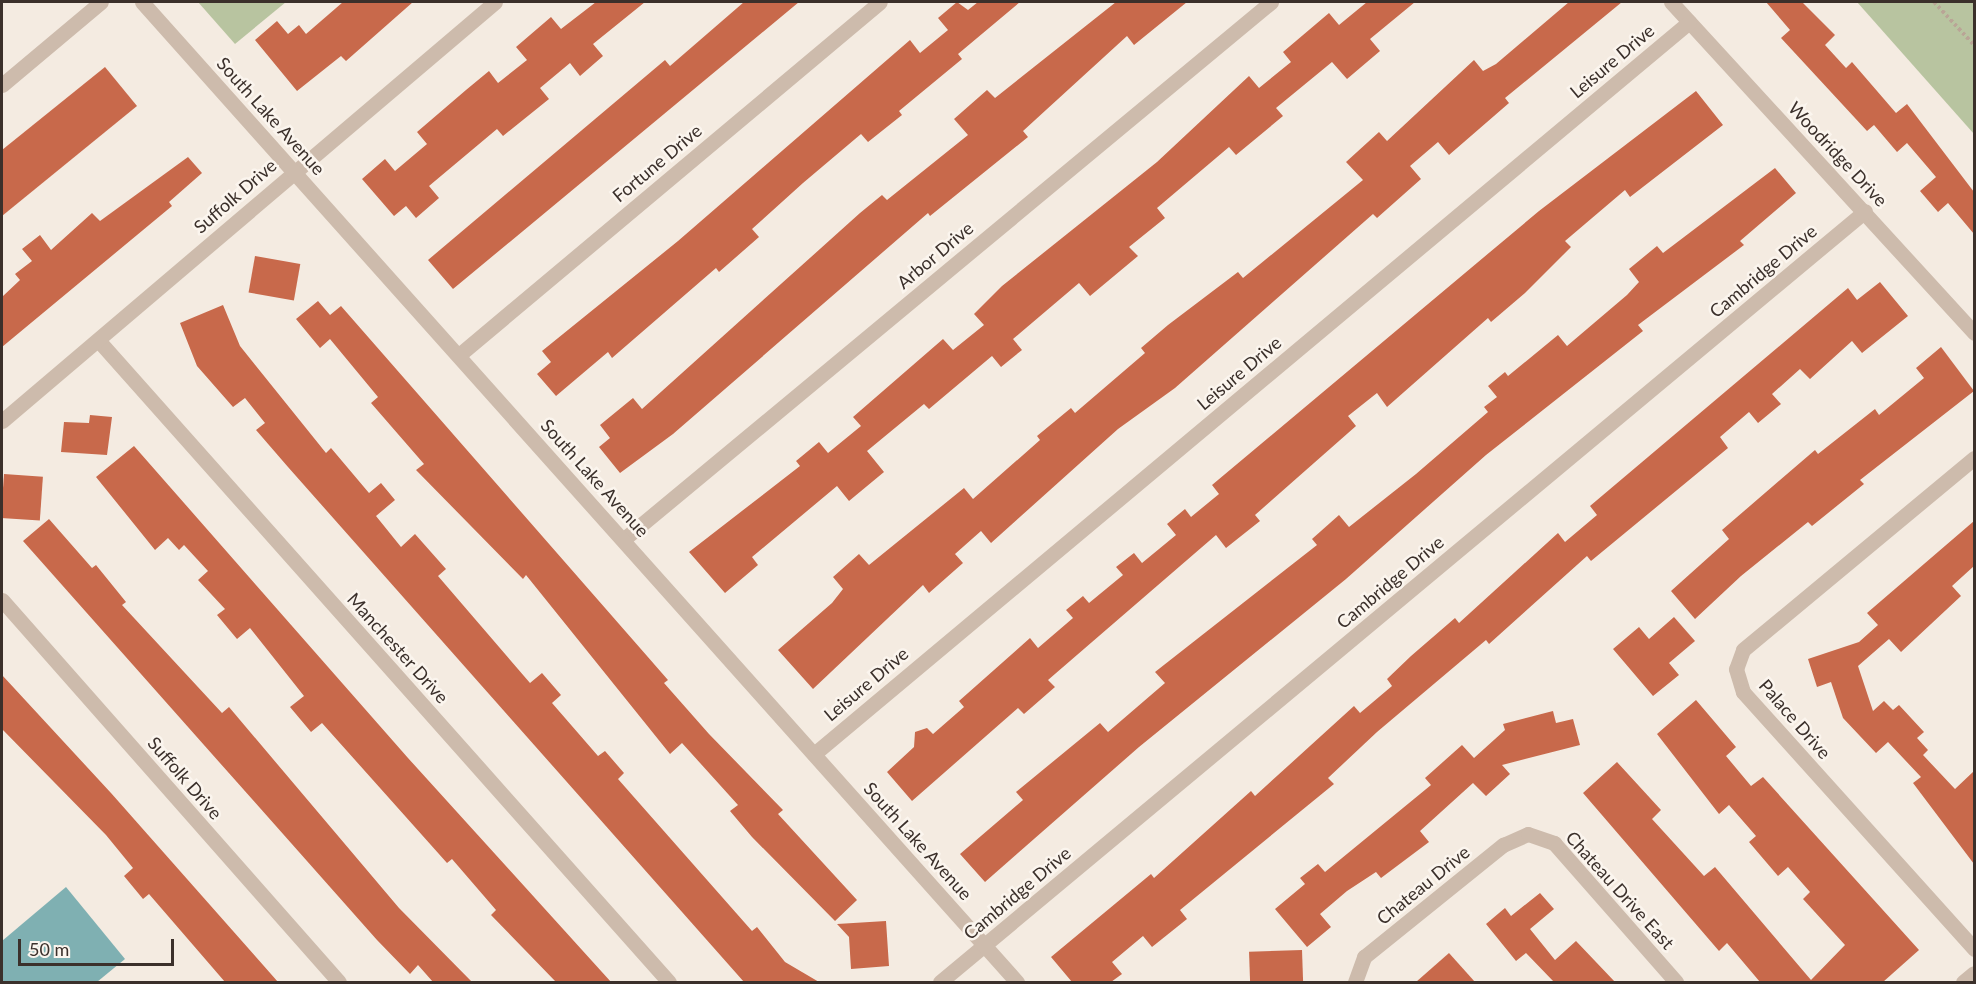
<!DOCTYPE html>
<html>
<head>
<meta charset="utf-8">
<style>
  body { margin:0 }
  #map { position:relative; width:1976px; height:984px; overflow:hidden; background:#f4ebe1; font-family:Lato,sans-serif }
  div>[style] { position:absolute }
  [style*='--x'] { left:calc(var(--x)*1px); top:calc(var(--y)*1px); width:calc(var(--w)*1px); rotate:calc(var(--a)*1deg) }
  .green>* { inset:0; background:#b8c4a0 }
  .water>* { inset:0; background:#7fb0b2 }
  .building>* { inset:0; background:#c8694b; transform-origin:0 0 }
  .path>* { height:4px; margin-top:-2px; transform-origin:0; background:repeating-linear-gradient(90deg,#b9a596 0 3px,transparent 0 6px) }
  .minor>* { height:15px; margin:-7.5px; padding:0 7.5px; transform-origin:7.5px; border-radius:7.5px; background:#cdbbac }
  .tertiary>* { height:15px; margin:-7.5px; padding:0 7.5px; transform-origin:7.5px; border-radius:7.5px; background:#cdbbac }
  span { translate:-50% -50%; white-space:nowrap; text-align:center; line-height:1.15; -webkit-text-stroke:5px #fbf5ee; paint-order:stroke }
  .street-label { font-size:18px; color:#3b302b }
  .frame { position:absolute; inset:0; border:3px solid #3b302b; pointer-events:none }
  .scale { position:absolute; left:18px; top:939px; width:156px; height:27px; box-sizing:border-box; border:3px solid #3b302b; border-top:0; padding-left:8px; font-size:18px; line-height:21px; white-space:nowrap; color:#3b302b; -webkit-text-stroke:4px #fbf5ee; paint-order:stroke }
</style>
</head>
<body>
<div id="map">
  <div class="green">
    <div style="clip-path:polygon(198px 2px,286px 2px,235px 44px)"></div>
    <div style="clip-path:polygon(1857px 2px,1974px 2px,1974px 134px)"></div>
  </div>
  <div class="water">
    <div style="clip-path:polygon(66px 887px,125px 959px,97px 982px,2px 982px,2px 941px)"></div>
  </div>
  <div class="building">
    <div style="clip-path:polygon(343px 2px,413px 2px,346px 61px,341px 56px,297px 91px,255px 40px,277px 21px,288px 34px,299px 25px,306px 34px)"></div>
    <div style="clip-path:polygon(596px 2px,645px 2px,593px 44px,603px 56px,580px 76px,570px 63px,540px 88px,549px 99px,503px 136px,497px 129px,429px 186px,439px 198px,416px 218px,406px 206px,394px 216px,362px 179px,385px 159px,395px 171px,427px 144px,417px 132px,466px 90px,489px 71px,498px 83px,527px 60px,516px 47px,551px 17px,561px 29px)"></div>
    <div style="clip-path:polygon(744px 2px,799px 2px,453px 289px,428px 260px,665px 60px,670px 66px)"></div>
    <div style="clip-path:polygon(957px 2px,968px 10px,978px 2px,1020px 2px,958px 54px,962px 59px,899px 111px,902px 115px,868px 142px,861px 134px,803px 183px,752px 229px,759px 237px,719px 272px,716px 268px,612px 358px,608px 352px,556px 396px,537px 374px,551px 362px,542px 351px,678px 241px,910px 40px,920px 53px,948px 30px,938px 18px)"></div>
    <div style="clip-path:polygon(1116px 2px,1187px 2px,1134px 45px,1127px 36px,1023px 131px,1028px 137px,930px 216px,928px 213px,673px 434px,620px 473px,599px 447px,610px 438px,600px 425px,633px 398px,642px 409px,860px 213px,882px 195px,887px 200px,968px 135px,954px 119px,987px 90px,995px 98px)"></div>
    <div style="clip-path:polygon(1367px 2px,1415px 2px,1370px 39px,1380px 51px,1347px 79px,1332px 62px,1276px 108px,1283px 116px,1236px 155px,1229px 147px,1157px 208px,1165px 218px,1129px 247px,1138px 256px,1090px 296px,1079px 283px,1013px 339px,1022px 350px,1001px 367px,992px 356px,929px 409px,924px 404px,867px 451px,884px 472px,849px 501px,837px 486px,752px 557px,758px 565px,725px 593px,689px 552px,800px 466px,796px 461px,819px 442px,828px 453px,861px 426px,853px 417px,943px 339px,953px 350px,984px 325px,974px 314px,1002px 286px,1157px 162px,1249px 76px,1259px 88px,1291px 62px,1283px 52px,1329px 13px,1339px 25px)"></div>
    <div style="clip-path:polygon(1569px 2px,1622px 2px,1505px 98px,1509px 103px,1449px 155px,1438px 142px,1410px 166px,1421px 179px,1377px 218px,1373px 214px,1175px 388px,1118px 429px,991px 543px,981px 531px,955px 554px,963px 563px,929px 593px,923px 585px,813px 689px,778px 650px,832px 603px,843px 589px,833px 577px,859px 554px,869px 565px,964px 488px,973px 499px,1040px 440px,1037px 436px,1071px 408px,1075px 413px,1145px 353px,1141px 348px,1168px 325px,1238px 272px,1243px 278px,1363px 180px,1346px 162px,1379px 132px,1387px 141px,1474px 60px,1483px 71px,1496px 64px)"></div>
    <div style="clip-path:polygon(1766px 2px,1802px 2px,1835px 35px,1825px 45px,1846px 68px,1852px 62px,1896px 113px,1907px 104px,1974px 192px,1974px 234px,1948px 203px,1938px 212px,1920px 191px,1936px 177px,1907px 143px,1897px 152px,1874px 125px,1867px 131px,1781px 38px,1790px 30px)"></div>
    <div style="clip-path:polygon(105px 67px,137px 106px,2px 216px,2px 150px)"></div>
    <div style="clip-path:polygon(1696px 91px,1723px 125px,1630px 197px,1625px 190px,1565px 241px,1571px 247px,1525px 293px,1491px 322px,1488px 318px,1387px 407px,1377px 393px,1348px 416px,1356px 426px,1255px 515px,1260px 521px,1226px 548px,1216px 535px,1048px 680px,1055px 687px,1024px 714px,1018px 708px,912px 801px,887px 772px,914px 747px,915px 732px,927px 728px,933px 734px,964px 707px,959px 701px,1030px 638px,1038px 648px,1073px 618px,1066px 610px,1083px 596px,1089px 603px,1123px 575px,1116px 567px,1134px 553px,1142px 563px,1176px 535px,1167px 524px,1185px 509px,1191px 517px,1219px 494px,1212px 485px,1539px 211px)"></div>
    <div style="clip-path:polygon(188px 157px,202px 173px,169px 202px,172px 206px,2px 347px,2px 297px,20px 280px,15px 274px,32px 261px,22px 249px,40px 235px,51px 250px,92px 213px,100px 221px)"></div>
    <div style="clip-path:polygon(1775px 168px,1796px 193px,1740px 241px,1744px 245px,1638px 325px,1643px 331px,1486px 455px,1346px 579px,1139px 747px,985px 882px,960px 854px,1023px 800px,1016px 792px,1100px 723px,1108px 732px,1165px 683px,1155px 672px,1317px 545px,1312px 539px,1339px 515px,1349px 527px,1416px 474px,1488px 412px,1484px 407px,1497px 397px,1488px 386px,1505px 372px,1508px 376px,1558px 335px,1567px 346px,1627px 295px,1639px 282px,1629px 269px,1657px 246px,1663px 253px)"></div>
    <div style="left:255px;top:256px;width:46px;height:37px;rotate:10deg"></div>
    <div style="clip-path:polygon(1880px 282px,1908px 316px,1862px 353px,1852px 341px,1810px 379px,1800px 369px,1772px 394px,1781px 404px,1758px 423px,1749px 412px,1720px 437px,1728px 448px,1591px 561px,1587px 556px,1489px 644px,1486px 640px,1377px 732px,1328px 778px,1334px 784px,1180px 910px,1187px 919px,1152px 947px,1143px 936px,1112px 962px,1122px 974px,1111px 982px,1072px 982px,1051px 957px,1151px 874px,1154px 878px,1251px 791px,1255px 796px,1354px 706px,1360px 713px,1392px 686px,1387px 679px,1411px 656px,1455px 618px,1459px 623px,1558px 533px,1565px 542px,1597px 515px,1590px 506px,1848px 288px,1857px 300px)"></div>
    <div style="clip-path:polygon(318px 301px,330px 315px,341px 306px,668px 680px,664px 683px,709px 734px,783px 810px,778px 814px,857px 900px,835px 921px,752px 837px,730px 811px,738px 805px,682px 743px,670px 754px,526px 575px,523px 579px,416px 470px,424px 464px,371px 403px,378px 397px,330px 339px,320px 348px,296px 319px)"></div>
    <div style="clip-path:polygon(223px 305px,240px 346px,326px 453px,331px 448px,369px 493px,381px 483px,395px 500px,376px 516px,401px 547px,415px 534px,446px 569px,438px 576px,530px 683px,542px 673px,561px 695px,552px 703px,598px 756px,605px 751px,624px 773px,618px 779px,752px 931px,757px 927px,785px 962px,819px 982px,744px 982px,288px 467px,256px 430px,265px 423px,245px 398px,233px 407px,197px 366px,180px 323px)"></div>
    <div style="clip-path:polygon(1941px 347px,1974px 391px,1860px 480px,1864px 484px,1812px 526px,1808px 522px,1741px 576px,1695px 619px,1671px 591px,1729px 539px,1722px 530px,1815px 450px,1818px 454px,1875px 409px,1879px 415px,1924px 378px,1916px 368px)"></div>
    <div style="clip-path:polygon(90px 415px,112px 417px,107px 455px,61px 452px,64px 422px,89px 423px)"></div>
    <div style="clip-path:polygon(134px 446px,408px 758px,611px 982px,556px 982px,491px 915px,496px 910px,452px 859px,447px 863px,322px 723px,311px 732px,290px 707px,304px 696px,250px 628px,237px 639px,217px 615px,225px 609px,198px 580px,208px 571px,184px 545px,179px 550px,168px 538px,155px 550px,96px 477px)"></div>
    <div style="left:4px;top:474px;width:39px;height:44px;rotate:4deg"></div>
    <div style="clip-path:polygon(49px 519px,92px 568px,96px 565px,126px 602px,122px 605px,222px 713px,229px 707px,399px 908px,472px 982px,433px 982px,418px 965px,410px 974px,377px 940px,23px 541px)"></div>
    <div style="clip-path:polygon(1974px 521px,1974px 566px,1952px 586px,1961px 596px,1901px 652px,1889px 639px,1858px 666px,1873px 711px,1884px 701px,1893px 710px,1899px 705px,1924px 732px,1917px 738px,1928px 750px,1923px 755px,1955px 789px,1974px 771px,1974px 864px,1913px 783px,1921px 777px,1888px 742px,1876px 753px,1843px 718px,1831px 682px,1817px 687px,1808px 659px,1859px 642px,1878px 625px,1867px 613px)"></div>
    <div style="clip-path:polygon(1674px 617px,1695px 641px,1669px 663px,1679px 675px,1653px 696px,1613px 649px,1639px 627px,1649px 639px)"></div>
    <div style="clip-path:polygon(2px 675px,111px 793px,278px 982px,225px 982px,149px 894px,143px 899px,124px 876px,133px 868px,106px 835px,2px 729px)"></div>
    <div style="clip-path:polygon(1696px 700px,1736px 747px,1726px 756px,1751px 786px,1763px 777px,1919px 950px,1883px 982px,1760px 982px,1727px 943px,1719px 951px,1583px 793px,1617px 762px,1661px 810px,1652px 819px,1704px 876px,1715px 867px,1811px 980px,1845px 945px,1803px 899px,1810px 892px,1788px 867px,1778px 876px,1749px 842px,1756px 836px,1729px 805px,1719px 814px,1657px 734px)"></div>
    <div style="clip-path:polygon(1553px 711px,1556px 723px,1573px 719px,1580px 745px,1502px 765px,1510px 774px,1486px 796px,1473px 783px,1420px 831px,1429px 842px,1381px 878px,1376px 872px,1347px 891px,1320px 914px,1331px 927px,1307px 947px,1275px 909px,1305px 884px,1300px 878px,1318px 864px,1325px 872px,1431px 785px,1425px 778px,1462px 745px,1474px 758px,1505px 730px,1503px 724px)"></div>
    <div style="clip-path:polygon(1540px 893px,1554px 909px,1530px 929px,1555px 960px,1576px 941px,1615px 982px,1554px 982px,1526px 953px,1516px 961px,1486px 924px,1505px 908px,1511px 916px)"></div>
    <div style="clip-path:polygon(886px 921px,889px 966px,851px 969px,849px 937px,837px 924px)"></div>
    <div style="left:1302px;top:950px;width:32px;height:53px;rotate:88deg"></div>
    <div style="clip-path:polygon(1449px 953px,1475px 982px,1416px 982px)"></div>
  </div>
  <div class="path">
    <div style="--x:1934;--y:2;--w:59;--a:47.1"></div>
  </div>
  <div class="minor">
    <div style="--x:1671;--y:2;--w:449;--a:47.5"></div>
    <div style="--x:2;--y:85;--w:129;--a:-40"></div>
    <div style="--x:98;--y:340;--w:859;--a:48.35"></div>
    <div style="--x:459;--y:355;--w:549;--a:-39.98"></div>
    <div style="--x:2;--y:421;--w:647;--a:-40.36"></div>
    <div style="--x:1974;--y:458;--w:300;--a:140.3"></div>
    <div style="--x:1743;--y:650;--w:20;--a:110"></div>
    <div style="--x:1736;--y:669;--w:24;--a:73"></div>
    <div style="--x:1743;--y:692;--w:346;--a:48"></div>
    <div style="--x:624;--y:539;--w:841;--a:-39.69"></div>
    <div style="--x:2;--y:600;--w:509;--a:48.58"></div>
    <div style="--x:814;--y:754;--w:1141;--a:-39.91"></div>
    <div style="--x:940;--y:982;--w:1204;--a:-39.81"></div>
    <div style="--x:1355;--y:982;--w:27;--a:-70"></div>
    <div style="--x:1364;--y:957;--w:179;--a:-38.9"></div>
    <div style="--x:1503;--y:845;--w:27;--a:-24"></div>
    <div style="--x:1528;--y:834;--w:28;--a:19"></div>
    <div style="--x:1554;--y:843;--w:185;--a:48.7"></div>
    <div style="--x:1963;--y:982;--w:14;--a:-39"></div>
  </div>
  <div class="tertiary">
    <div style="--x:142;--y:2;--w:1314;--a:48.24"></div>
  </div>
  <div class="street-label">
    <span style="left:1612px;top:61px;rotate:-40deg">Leisure Drive</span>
    <span style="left:271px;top:116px;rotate:48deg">South Lake Avenue</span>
    <span style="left:1838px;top:154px;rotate:47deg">Woodridge Drive</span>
    <span style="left:657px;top:163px;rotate:-40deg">Fortune Drive</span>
    <span style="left:235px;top:196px;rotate:-41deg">Suffolk Drive</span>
    <span style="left:935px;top:255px;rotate:-40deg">Arbor Drive</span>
    <span style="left:1763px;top:271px;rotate:-40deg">Cambridge Drive</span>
    <span style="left:1239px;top:373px;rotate:-40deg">Leisure Drive</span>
    <span style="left:595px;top:478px;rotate:48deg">South Lake Avenue</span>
    <span style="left:1390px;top:582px;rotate:-40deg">Cambridge Drive</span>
    <span style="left:398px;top:648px;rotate:48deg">Manchester Drive</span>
    <span style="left:866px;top:684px;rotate:-40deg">Leisure Drive</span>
    <span style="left:1795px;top:719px;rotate:49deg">Palace Drive</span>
    <span style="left:185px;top:778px;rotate:49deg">Suffolk Drive</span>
    <span style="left:918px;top:841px;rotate:48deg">South Lake Avenue</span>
    <span style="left:1423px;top:885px;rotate:-39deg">Chateau Drive</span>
    <span style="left:1620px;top:890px;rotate:48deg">Chateau Drive East</span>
    <span style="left:1017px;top:893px;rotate:-40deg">Cambridge Drive</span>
  </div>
  <div class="frame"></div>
  <div class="scale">50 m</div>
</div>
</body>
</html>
